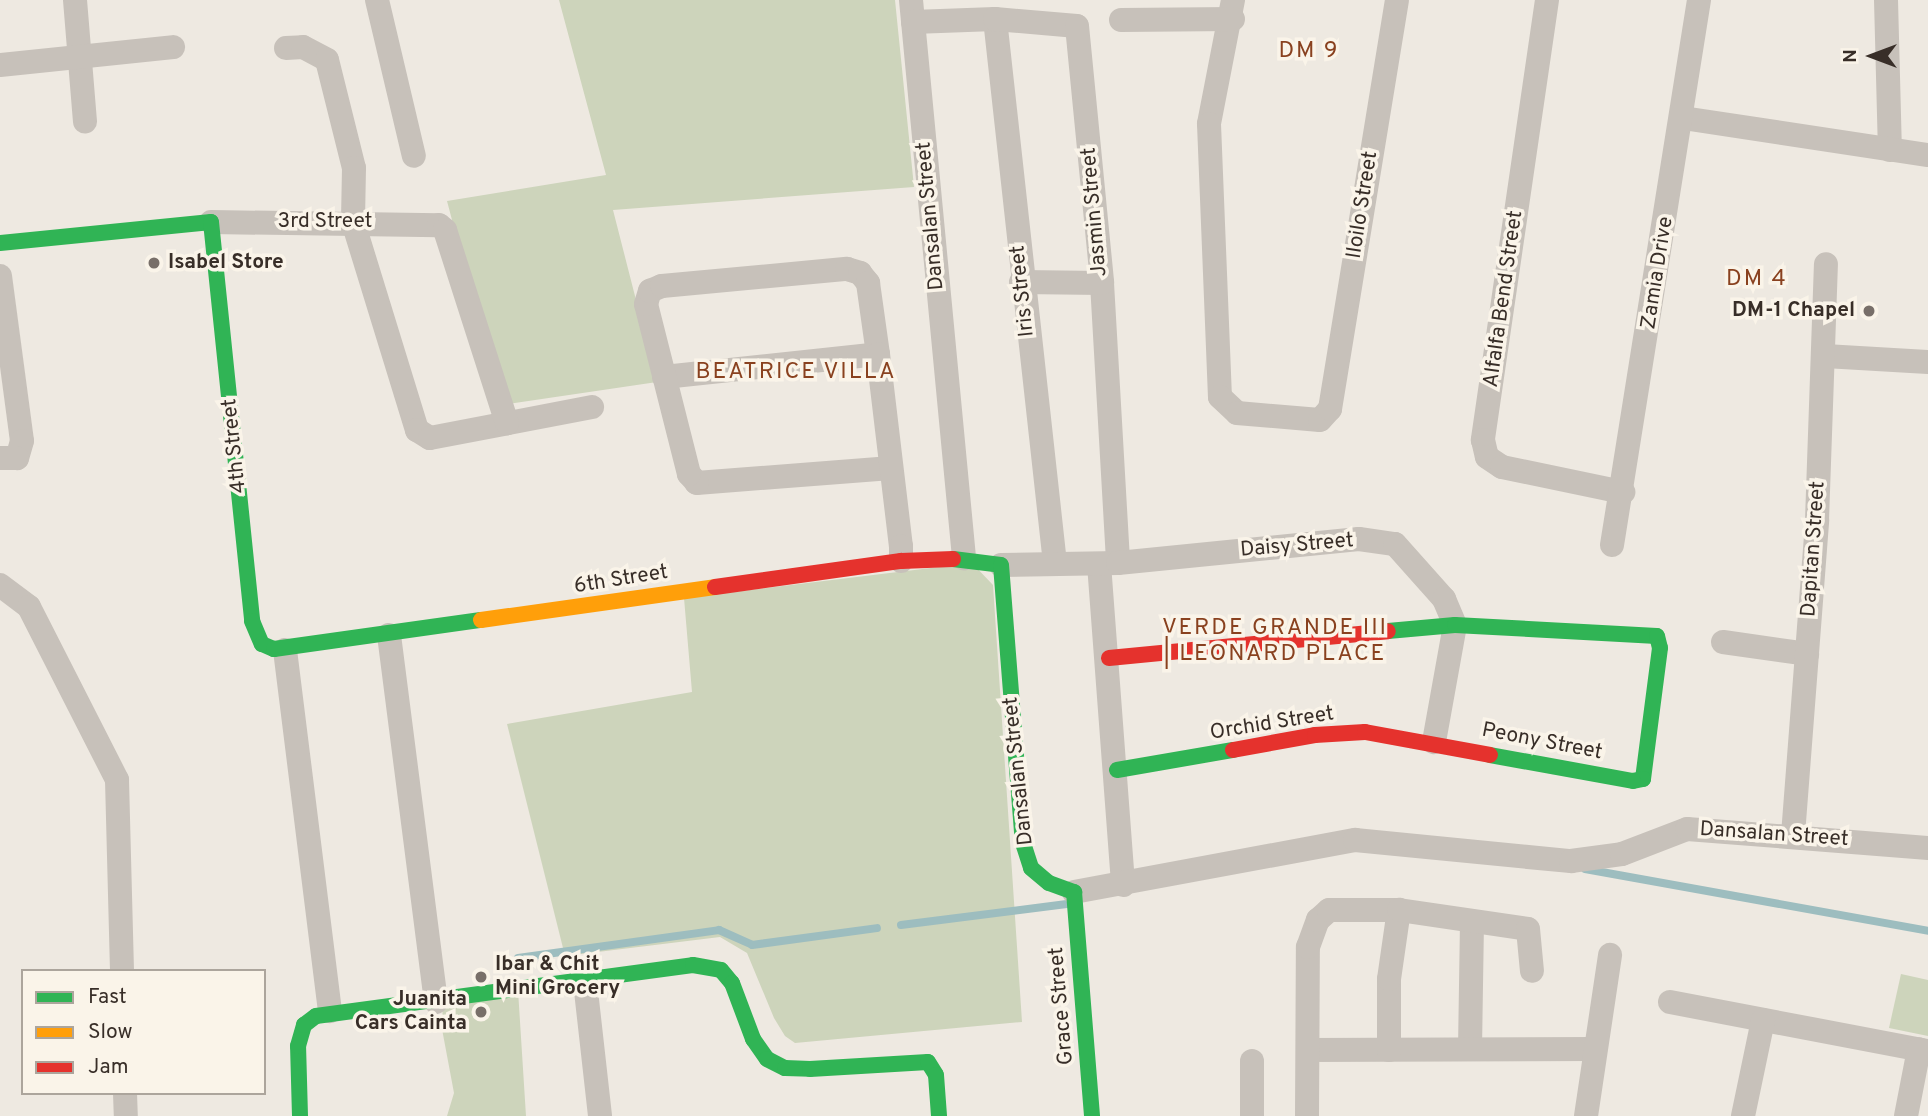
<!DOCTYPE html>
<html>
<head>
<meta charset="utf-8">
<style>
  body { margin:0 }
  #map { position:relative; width:1928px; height:1116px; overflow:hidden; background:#eee9e1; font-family:Overpass,sans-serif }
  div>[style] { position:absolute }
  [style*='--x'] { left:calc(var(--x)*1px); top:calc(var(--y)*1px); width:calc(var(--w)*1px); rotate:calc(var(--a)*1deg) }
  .green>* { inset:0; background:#cdd4bb }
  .stream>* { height:8px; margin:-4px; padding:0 4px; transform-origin:4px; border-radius:4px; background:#9dbdbf }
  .street>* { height:24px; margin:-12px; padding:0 12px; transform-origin:12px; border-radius:12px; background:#c7c1ba }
  .fast>* { height:16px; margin:-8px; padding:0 8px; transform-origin:8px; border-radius:8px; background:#30b455 }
  .slow>* { height:16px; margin:-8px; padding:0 8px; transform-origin:8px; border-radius:8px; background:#ff9f0a }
  .jam>* { height:16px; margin:-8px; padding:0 8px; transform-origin:8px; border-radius:8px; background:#e5322d }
  .dots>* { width:19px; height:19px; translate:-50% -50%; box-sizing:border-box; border:4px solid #faf4e9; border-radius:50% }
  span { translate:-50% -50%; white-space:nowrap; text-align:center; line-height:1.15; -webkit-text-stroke:7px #faf4e9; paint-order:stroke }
  .street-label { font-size:21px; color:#382e28 }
  .poi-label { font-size:21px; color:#382e28; font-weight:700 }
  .left { translate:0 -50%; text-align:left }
  .right { translate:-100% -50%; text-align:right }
  .neighbourhood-label { font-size:23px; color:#89411f; letter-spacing:2px }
  .legend { position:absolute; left:21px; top:969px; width:245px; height:126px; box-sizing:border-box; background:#faf4e9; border:2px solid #aca59c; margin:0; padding:9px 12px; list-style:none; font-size:21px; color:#382e28 }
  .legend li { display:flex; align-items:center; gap:14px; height:35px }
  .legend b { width:35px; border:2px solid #aca59c }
  .north { position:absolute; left:1837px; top:21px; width:70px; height:70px; -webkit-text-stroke:5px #faf4e9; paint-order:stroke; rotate:270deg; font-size:19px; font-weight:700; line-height:28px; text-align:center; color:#382e28 }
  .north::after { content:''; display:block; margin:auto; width:24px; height:32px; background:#382e28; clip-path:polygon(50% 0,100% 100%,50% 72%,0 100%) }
</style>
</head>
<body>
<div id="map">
  <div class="green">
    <div style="clip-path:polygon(559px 0,895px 0,914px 187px,613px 210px,657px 382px,501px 405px,447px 201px,606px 175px)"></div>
    <div style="clip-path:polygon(972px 563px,993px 585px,1022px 1022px,795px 1043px,785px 1036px,774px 1018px,747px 953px,720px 937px,565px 956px,507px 724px,692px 692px,684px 598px)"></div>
    <div style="clip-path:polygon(1901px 974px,1928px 980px,1928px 1036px,1889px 1028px)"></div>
    <div style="clip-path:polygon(518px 990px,526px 1116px,447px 1116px,454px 1093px,442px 1029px,443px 999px)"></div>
  </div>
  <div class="stream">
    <div style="--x:1585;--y:869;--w:349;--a:10.2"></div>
    <div style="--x:901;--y:925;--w:167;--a:-7.2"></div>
    <div style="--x:518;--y:958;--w:203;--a:-7.9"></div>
    <div style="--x:719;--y:930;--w:36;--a:24"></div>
    <div style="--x:752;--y:945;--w:126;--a:-7.7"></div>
  </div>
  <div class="street">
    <div style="--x:75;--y:0;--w:122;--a:85.3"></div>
    <div style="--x:377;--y:0;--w:160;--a:76.7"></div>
    <div style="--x:911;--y:0;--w:561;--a:84.57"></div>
    <div style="--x:1233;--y:0;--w:126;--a:101"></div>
    <div style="--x:1209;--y:124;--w:273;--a:87.7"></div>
    <div style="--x:1220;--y:397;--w:23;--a:43"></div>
    <div style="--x:1237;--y:413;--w:83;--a:4.8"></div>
    <div style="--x:1320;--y:420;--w:15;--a:-48"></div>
    <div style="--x:1330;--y:409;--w:414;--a:-80.7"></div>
    <div style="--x:1547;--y:0;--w:445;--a:98.3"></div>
    <div style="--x:1483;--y:440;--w:17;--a:77"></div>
    <div style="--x:1487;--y:457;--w:18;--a:34"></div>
    <div style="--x:1502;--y:467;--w:124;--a:11.7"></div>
    <div style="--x:1886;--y:0;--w:150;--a:88.5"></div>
    <div style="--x:995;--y:19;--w:547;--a:83.71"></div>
    <div style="--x:1121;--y:20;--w:112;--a:-0.5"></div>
    <div style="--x:913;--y:22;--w:82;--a:-2.1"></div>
    <div style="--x:995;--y:19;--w:82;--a:4.9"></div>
    <div style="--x:1077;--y:26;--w:258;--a:84.4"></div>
    <div style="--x:1102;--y:283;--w:280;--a:86.7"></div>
    <div style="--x:286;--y:48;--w:17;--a:-3"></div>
    <div style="--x:303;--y:47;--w:27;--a:28"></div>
    <div style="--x:327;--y:60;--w:111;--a:76"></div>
    <div style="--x:354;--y:168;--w:54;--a:91.1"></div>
    <div style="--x:353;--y:222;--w:218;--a:72.9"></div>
    <div style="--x:417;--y:430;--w:15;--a:32"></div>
    <div style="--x:430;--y:438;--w:165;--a:-10.8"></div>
    <div style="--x:0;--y:65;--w:174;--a:-5.9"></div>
    <div style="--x:1683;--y:118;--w:248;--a:8.6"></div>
    <div style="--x:211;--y:222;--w:228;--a:0.8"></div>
    <div style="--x:439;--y:225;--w:8;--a:40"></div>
    <div style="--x:445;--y:230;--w:203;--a:72.2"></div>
    <div style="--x:0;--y:276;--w:166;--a:82.4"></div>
    <div style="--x:22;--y:441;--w:18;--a:106"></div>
    <div style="--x:17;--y:458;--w:17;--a:180"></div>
    <div style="--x:1021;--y:282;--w:81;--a:0.7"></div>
    <div style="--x:1825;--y:356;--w:103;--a:3.3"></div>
    <div style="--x:664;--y:377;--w:215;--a:-6.1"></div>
    <div style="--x:891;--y:468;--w:195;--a:175.6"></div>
    <div style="--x:697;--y:483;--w:12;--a:-132"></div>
    <div style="--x:689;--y:474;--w:175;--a:-104.2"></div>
    <div style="--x:646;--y:304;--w:14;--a:-73"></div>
    <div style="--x:650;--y:291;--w:13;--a:-23"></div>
    <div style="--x:662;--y:286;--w:186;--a:-5.3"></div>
    <div style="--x:847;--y:269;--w:14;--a:17"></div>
    <div style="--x:860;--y:273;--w:13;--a:51"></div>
    <div style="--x:868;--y:283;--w:72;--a:82"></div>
    <div style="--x:878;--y:354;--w:193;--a:83.2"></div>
    <div style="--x:901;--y:546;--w:15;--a:90"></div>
    <div style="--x:1612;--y:545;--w:552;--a:-80.93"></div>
    <div style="--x:1099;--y:564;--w:322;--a:85.7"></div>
    <div style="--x:1001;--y:565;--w:117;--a:-1"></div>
    <div style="--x:1118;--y:563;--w:242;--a:-5.7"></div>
    <div style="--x:1359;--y:539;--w:36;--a:8"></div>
    <div style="--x:1395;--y:544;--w:74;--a:48.3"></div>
    <div style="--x:1444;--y:599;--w:28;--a:67"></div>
    <div style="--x:1455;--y:625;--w:119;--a:100.2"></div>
    <div style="--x:0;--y:585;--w:36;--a:37"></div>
    <div style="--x:29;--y:607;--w:194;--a:63"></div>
    <div style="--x:117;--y:780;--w:191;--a:88.5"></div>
    <div style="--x:389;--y:635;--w:370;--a:82.7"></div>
    <div style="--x:1723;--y:642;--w:85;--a:8.1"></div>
    <div style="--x:285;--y:650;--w:364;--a:82.9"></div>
    <div style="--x:1793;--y:835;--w:316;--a:-85.6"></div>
    <div style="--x:1817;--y:520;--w:256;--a:-88"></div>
    <div style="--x:1074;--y:892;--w:286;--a:-10.5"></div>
    <div style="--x:1355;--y:840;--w:217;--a:5.6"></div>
    <div style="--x:1571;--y:861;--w:51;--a:-7.8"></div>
    <div style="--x:1622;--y:854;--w:70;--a:-21"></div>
    <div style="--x:1687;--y:829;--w:242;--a:4.5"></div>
    <div style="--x:585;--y:982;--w:135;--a:83.6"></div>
    <div style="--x:1670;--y:1002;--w:263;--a:10.8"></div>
    <div style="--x:1470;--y:1049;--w:127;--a:-89.1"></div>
    <div style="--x:1308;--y:1050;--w:286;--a:-0.2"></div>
    <div style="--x:1389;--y:1050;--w:71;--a:-90"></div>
    <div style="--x:1389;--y:979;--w:70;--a:-81.8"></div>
    <div style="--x:1252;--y:1061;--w:55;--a:90"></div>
    <div style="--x:125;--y:1093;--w:23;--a:88"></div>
    <div style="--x:1307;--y:1116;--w:169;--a:-89.7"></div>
    <div style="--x:1308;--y:947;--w:29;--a:-70"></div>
    <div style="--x:1318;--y:920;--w:15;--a:-42"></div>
    <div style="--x:1329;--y:910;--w:70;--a:0"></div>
    <div style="--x:1399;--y:910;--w:130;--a:8.4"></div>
    <div style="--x:1528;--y:929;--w:42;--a:84.6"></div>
    <div style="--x:1586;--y:1116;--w:163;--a:-81.5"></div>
    <div style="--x:1743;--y:1116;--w:98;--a:-78.2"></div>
    <div style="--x:1906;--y:1116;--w:68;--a:-79"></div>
  </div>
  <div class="fast">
    <div style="--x:0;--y:243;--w:212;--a:-5.7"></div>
    <div style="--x:211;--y:222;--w:401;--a:84.1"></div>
    <div style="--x:252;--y:621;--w:25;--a:67"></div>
    <div style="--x:262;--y:644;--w:13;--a:23"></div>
    <div style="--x:274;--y:649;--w:209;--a:-8"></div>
    <div style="--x:953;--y:559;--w:48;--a:7.1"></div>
    <div style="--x:1001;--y:565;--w:279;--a:85.5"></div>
    <div style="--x:1023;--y:843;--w:26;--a:72"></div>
    <div style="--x:1031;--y:868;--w:23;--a:40"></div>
    <div style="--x:1049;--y:883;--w:27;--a:20"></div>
    <div style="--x:1074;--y:892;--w:225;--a:85.4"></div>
    <div style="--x:1388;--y:631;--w:67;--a:-5.1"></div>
    <div style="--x:1455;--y:625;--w:202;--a:3.1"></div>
    <div style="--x:1657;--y:636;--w:12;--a:76"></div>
    <div style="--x:1660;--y:648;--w:132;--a:97.4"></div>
    <div style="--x:1643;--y:779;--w:10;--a:169"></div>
    <div style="--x:1633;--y:781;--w:145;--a:-169.7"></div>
    <div style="--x:1117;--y:770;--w:118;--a:-9.8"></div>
    <div style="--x:300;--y:1116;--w:70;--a:-91.6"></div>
    <div style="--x:298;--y:1046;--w:22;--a:-74"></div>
    <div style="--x:304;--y:1025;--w:15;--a:-37"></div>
    <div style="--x:316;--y:1016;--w:380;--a:-7.7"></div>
    <div style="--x:693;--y:965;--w:28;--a:10"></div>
    <div style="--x:721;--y:970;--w:17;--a:50"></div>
    <div style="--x:732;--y:983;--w:60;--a:69.4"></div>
    <div style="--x:753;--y:1039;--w:24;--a:55"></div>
    <div style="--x:767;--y:1059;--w:20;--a:27"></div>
    <div style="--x:785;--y:1068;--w:25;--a:2"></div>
    <div style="--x:810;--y:1069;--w:118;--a:-3.4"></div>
    <div style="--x:928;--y:1062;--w:15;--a:58"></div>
    <div style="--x:936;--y:1075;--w:41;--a:85.8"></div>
  </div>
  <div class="slow">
    <div style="--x:481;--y:620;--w:236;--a:-8"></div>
  </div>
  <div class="jam">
    <div style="--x:715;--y:587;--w:188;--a:-8"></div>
    <div style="--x:901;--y:561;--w:52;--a:-2.2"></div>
    <div style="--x:1109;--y:658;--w:280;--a:-5.5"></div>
    <div style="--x:1233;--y:750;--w:83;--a:-10.4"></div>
    <div style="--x:1315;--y:735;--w:50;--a:-3.4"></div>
    <div style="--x:1365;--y:732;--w:127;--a:10.4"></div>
  </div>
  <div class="dots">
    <div style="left:154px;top:263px;background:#786f69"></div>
    <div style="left:1869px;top:311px;background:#786f69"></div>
    <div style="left:481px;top:977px;background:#786f69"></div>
    <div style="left:481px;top:1012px;background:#786f69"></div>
  </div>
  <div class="street-label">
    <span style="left:1363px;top:205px;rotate:-81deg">Iloilo Street</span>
    <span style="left:1095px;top:212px;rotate:-95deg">Jasmin Street</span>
    <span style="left:931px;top:216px;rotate:-95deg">Dansalan Street</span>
    <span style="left:325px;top:222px">3rd Street</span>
    <span style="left:1658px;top:273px;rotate:-81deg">Zamia Drive</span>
    <span style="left:1023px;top:291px;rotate:-96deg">Iris Street</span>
    <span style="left:1504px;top:299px;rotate:-82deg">Alfalfa Bend Street</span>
    <span style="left:235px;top:446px;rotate:-96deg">4th Street</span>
    <span style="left:1297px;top:546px;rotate:-5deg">Daisy Street</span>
    <span style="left:1814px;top:549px;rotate:-86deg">Dapitan Street</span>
    <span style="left:621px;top:580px;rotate:-9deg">6th Street</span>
    <span style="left:1272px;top:724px;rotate:-9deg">Orchid Street</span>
    <span style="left:1542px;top:742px;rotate:11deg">Peony Street</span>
    <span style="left:1019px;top:771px;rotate:-96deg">Dansalan Street</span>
    <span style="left:1774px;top:835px;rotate:4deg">Dansalan Street</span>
    <span style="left:1062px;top:1006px;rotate:-95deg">Grace Street</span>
  </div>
  <div class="poi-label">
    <span class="left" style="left:168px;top:263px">Isabel Store</span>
    <span class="right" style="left:1855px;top:311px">DM-1 Chapel</span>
    <span class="left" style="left:495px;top:977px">Ibar &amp; Chit<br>Mini Grocery</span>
    <span class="right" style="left:467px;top:1012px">Juanita<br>Cars Cainta</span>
  </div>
  <div class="neighbourhood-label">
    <span style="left:1309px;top:52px">DM 9</span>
    <span style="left:1757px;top:280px">DM 4</span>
    <span style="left:796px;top:373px">BEATRICE VILLA</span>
    <span style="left:1275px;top:642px">VERDE GRANDE III<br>| LEONARD PLACE</span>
  </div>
  <ul class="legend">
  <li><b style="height:9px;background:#30b455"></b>Fast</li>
  <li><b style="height:9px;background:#ff9f0a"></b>Slow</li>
  <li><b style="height:9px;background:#e5322d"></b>Jam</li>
  </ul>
  <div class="north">N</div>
</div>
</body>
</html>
